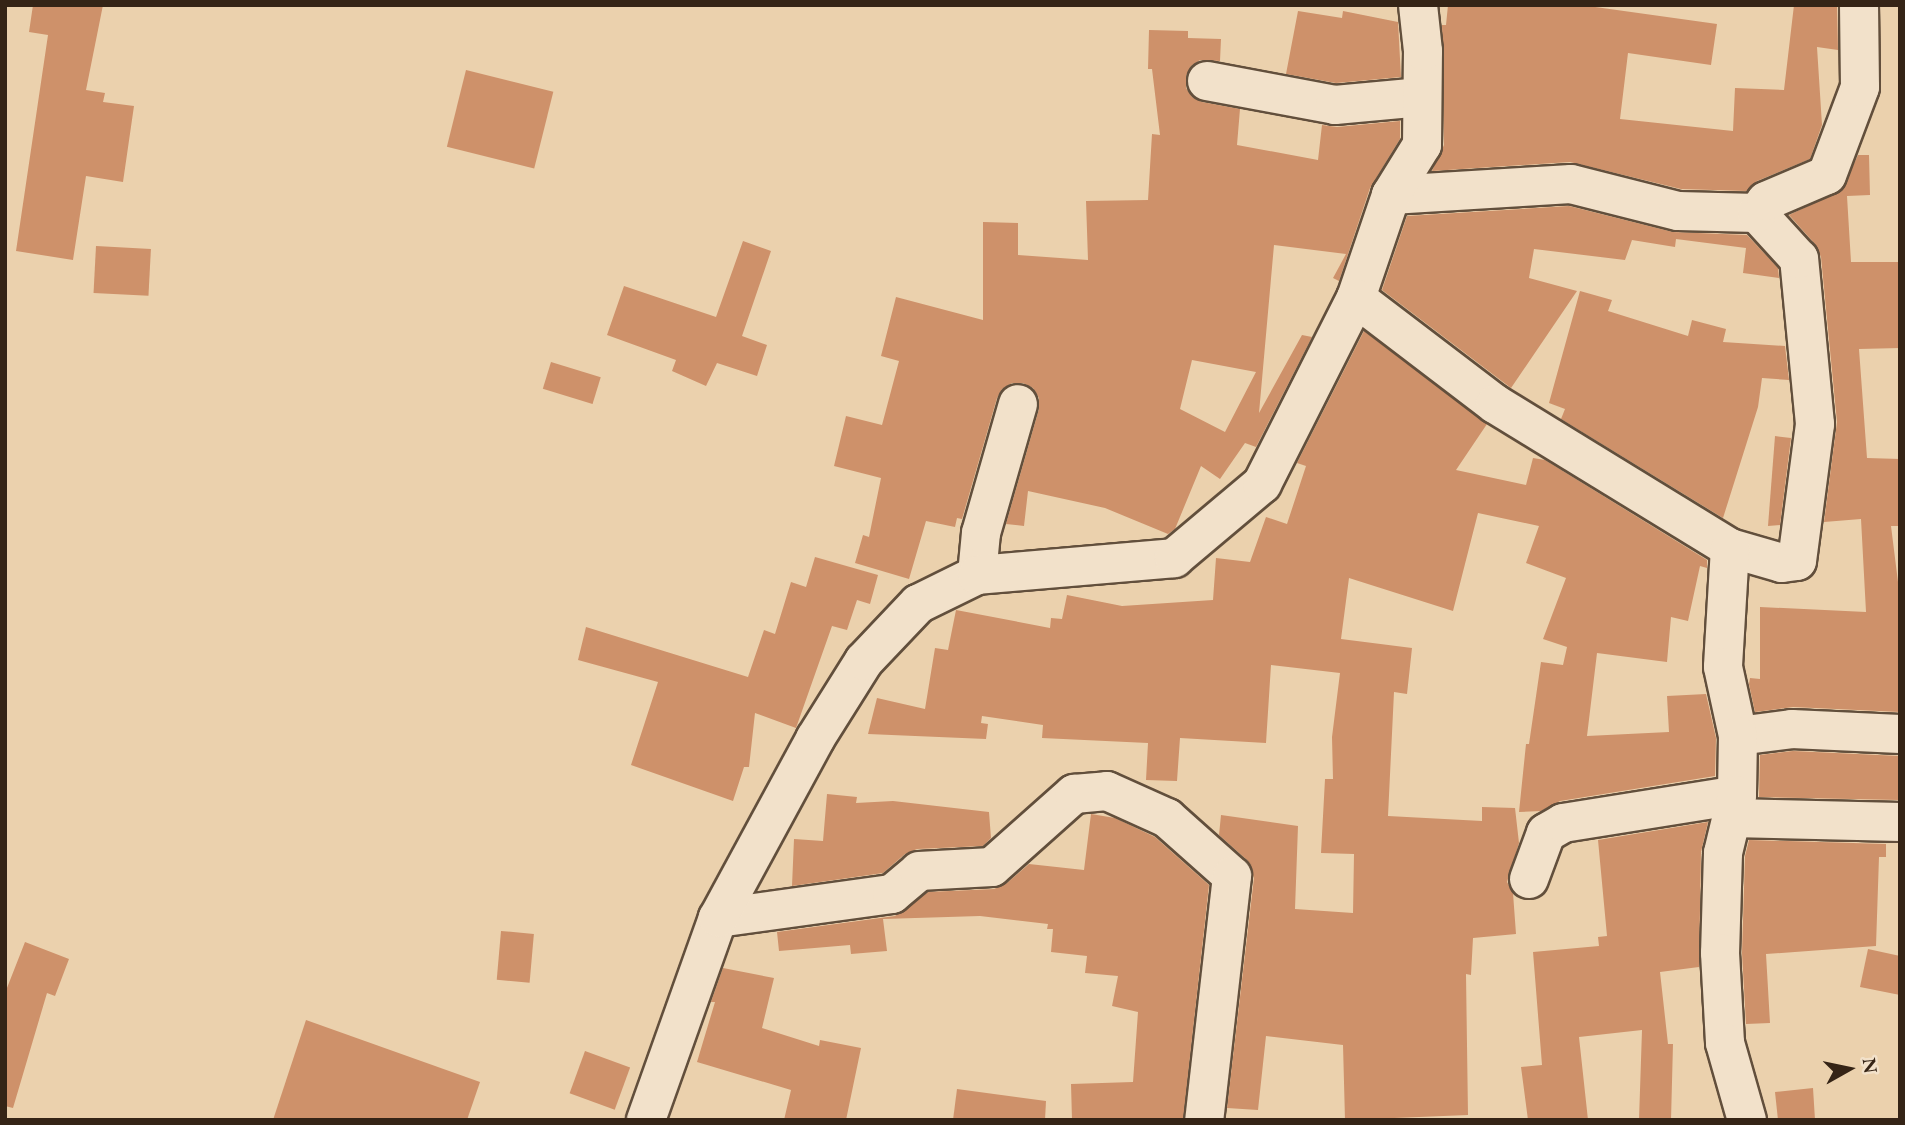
<!DOCTYPE html>
<html>
<head>
<meta charset="utf-8">
<style>
  body { margin:0 }
  #map { position:relative; width:1905px; height:1125px; overflow:hidden; background:#ebd1ad; font-family:"EB Garamond",serif }
  div>[style] { position:absolute }
  [style*='--x'] { left:calc(var(--x)*1px); top:calc(var(--y)*1px); width:calc(var(--w)*1px); rotate:calc(var(--a)*1deg) }
  .building>* { inset:0; background:#ce916a; transform-origin:0 0 }
  .roads { filter:drop-shadow(2px 0 #624f3c) drop-shadow(-2px 0 #624f3c) drop-shadow(0 2px #624f3c) drop-shadow(0 -2px #624f3c) }
  .minor>* { height:38px; margin:-19px; padding:0 19px; transform-origin:19px; border-radius:19px; background:#f2e1ca }
  span { translate:-50% -50%; white-space:nowrap; text-align:center; line-height:1.15; -webkit-text-stroke:5px #f2e1ca; paint-order:stroke }
  .frame { position:absolute; inset:0; border:7px solid #352416; pointer-events:none }
  .north { position:absolute; left:1814px; top:1034px; width:70px; height:70px; -webkit-text-stroke:5px #f2e1ca; paint-order:stroke; rotate:81deg; font-size:19px; font-weight:700; line-height:28px; text-align:center; color:#352416 }
  .north::after { content:''; display:block; margin:auto; width:24px; height:32px; background:#352416; clip-path:polygon(50% 0,100% 100%,50% 72%,0 100%) }
</style>
</head>
<body>
<div id="map">
  <div class="building">
    <div style="clip-path:polygon(33px 5px,103px 5px,86px 90px,105px 93px,103px 102px,134px 106px,123px 182px,86px 176px,73px 260px,16px 251px,48px 35px,29px 32px)"></div>
    <div style="clip-path:polygon(1448px 5px,1581px 5px,1717px 24px,1711px 65px,1628px 53px,1620px 119px,1733px 131px,1735px 88px,1784px 90px,1794px 5px,1837px 5px,1838px 50px,1817px 47px,1822px 125px,1810px 159px,1757px 181px,1746px 191px,1681px 189px,1570px 162px,1432px 171px,1444px 145px,1442px 25px,1446px 25px)"></div>
    <div style="clip-path:polygon(1298px 11px,1342px 18px,1343px 11px,1398px 22px,1401px 77px,1336px 83px,1286px 74px)"></div>
    <div style="clip-path:polygon(evenodd,1149px 30px,1188px 31px,1188px 38px,1221px 39px,1220px 61px,1200px 60px,1191px 66px,1186px 76px,1186px 88px,1192px 97px,1202px 102px,1240px 109px,1237px 145px,1318px 160px,1322px 125px,1337px 127px,1400px 121px,1400px 139px,1370px 188px,1339px 281px,1333px 278px,1346px 254px,1274px 245px,1259px 413px,1302px 335px,1312px 337px,1256px 447px,1245px 443px,1220px 479px,1201px 466px,1175px 529px,1168px 534px,1105px 508px,1028px 491px,1024px 526px,1006px 524px,1039px 409px,1039px 398px,1033px 388px,1023px 383px,1012px 383px,1002px 389px,997px 398px,962px 519px,957px 518px,955px 527px,926px 521px,909px 579px,855px 563px,863px 535px,869px 537px,881px 478px,834px 466px,846px 416px,882px 425px,899px 361px,881px 356px,896px 297px,983px 320px,983px 222px,1018px 223px,1018px 255px,1088px 260px,1086px 201px,1148px 200px,1152px 134px,1160px 135px,1152px 69px,1148px 69px,1149px 30px,1192px 360px,1256px 372px,1225px 432px,1180px 409px,1192px 360px)"></div>
    <div style="left:466px;top:70px;width:90px;height:79px;rotate:14deg"></div>
    <div style="clip-path:polygon(1858px 155px,1869px 155px,1870px 195px,1847px 196px,1851px 262px,1900px 262px,1900px 348px,1859px 349px,1867px 458px,1900px 459px,1900px 526px,1891px 526px,1900px 598px,1900px 712px,1793px 707px,1755px 712px,1749px 684px,1750px 678px,1760px 679px,1760px 607px,1866px 612px,1861px 519px,1824px 522px,1837px 422px,1821px 257px,1815px 244px,1789px 215px,1842px 190px)"></div>
    <div style="clip-path:polygon(1569px 206px,1673px 232px,1747px 235px,1778px 268px,1779px 278px,1743px 273px,1746px 248px,1676px 239px,1675px 247px,1632px 240px,1625px 260px,1534px 249px,1529px 278px,1577px 291px,1511px 388px,1382px 290px,1407px 216px)"></div>
    <div style="clip-path:polygon(743px 241px,771px 251px,742px 336px,767px 345px,757px 376px,717px 363px,706px 386px,672px 371px,676px 360px,607px 335px,624px 286px,716px 317px)"></div>
    <div style="left:96px;top:246px;width:55px;height:47px;rotate:3deg"></div>
    <div style="clip-path:polygon(1580px 291px,1612px 300px,1608px 311px,1688px 336px,1692px 320px,1726px 329px,1723px 342px,1785px 346px,1789px 380px,1762px 378px,1758px 407px,1723px 518px,1561px 419px,1565px 409px,1549px 403px)"></div>
    <div style="clip-path:polygon(1364px 331px,1487px 424px,1456px 470px,1526px 485px,1533px 458px,1545px 460px,1707px 560px,1707px 568px,1700px 566px,1688px 621px,1671px 617px,1667px 662px,1597px 653px,1587px 736px,1669px 732px,1667px 696px,1706px 694px,1716px 738px,1715px 776px,1560px 801px,1541px 811px,1519px 812px,1526px 744px,1529px 744px,1541px 662px,1563px 665px,1567px 647px,1543px 639px,1566px 578px,1526px 563px,1539px 526px,1478px 513px,1453px 611px,1349px 578px,1341px 639px,1412px 648px,1407px 694px,1394px 692px,1388px 816px,1482px 821px,1482px 807px,1515px 808px,1519px 843px,1507px 882px,1513px 893px,1516px 934px,1473px 938px,1471px 975px,1466px 974px,1468px 1115px,1345px 1120px,1343px 1045px,1266px 1036px,1258px 1110px,1227px 1108px,1254px 878px,1247px 860px,1219px 835px,1221px 815px,1298px 826px,1295px 909px,1353px 913px,1354px 854px,1321px 853px,1325px 779px,1333px 779px,1332px 737px,1340px 673px,1271px 665px,1266px 743px,1180px 738px,1177px 781px,1146px 780px,1148px 743px,1042px 738px,1043px 725px,982px 716px,981px 723px,988px 724px,986px 739px,868px 734px,877px 698px,925px 709px,935px 648px,948px 650px,956px 610px,1050px 628px,1051px 618px,1062px 619px,1067px 595px,1122px 606px,1213px 600px,1216px 558px,1250px 562px,1266px 517px,1287px 524px,1306px 466px,1297px 463px)"></div>
    <div style="left:551px;top:362px;width:52px;height:28px;rotate:17deg"></div>
    <div style="clip-path:polygon(1775px 436px,1791px 438px,1780px 525px,1768px 526px)"></div>
    <div style="clip-path:polygon(815px 557px,878px 575px,870px 604px,857px 600px,847px 630px,832px 626px,796px 728px,755px 713px,749px 767px,744px 767px,733px 801px,631px 765px,658px 682px,578px 660px,586px 627px,748px 677px,764px 630px,775px 634px,791px 582px,806px 587px)"></div>
    <div style="clip-path:polygon(1793px 751px,1900px 756px,1900px 800px,1759px 797px,1760px 755px)"></div>
    <div style="clip-path:polygon(827px 794px,857px 797px,856px 803px,893px 801px,989px 812px,991px 838px,983px 846px,917px 849px,905px 854px,883px 873px,792px 886px,794px 839px,823px 841px)"></div>
    <div style="clip-path:polygon(1091px 814px,1115px 818px,1155px 837px,1209px 885px,1183px 1120px,1072px 1120px,1071px 1084px,1133px 1082px,1138px 1012px,1112px 1006px,1118px 976px,1085px 973px,1087px 956px,1051px 952px,1053px 929px,1047px 929px,1048px 924px,980px 916px,883px 919px,887px 951px,851px 954px,850px 945px,779px 951px,777px 932px,895px 916px,928px 892px,994px 889px,1007px 883px,1029px 864px,1084px 870px)"></div>
    <div style="clip-path:polygon(1708px 822px,1701px 852px,1699px 967px,1660px 972px,1668px 1044px,1673px 1044px,1671px 1120px,1639px 1120px,1642px 1030px,1579px 1037px,1588px 1120px,1528px 1120px,1521px 1067px,1542px 1065px,1533px 952px,1599px 946px,1598px 937px,1607px 936px,1598px 840px)"></div>
    <div style="clip-path:polygon(1749px 840px,1886px 844px,1886px 857px,1879px 857px,1876px 946px,1766px 954px,1770px 1023px,1746px 1024px,1742px 953px,1745px 856px)"></div>
    <div style="left:501px;top:931px;width:33px;height:49px;rotate:5deg"></div>
    <div style="clip-path:polygon(25px 942px,69px 959px,55px 996px,47px 993px,13px 1108px,5px 1106px,5px 993px)"></div>
    <div style="clip-path:polygon(1868px 949px,1900px 956px,1900px 995px,1860px 987px)"></div>
    <div style="clip-path:polygon(723px 968px,774px 978px,762px 1028px,819px 1046px,820px 1040px,861px 1048px,846px 1120px,784px 1120px,791px 1090px,697px 1062px,715px 1002px,711px 1002px)"></div>
    <div style="clip-path:polygon(306px 1020px,480px 1082px,467px 1120px,273px 1120px)"></div>
    <div style="left:585px;top:1051px;width:48px;height:45px;rotate:20deg"></div>
    <div style="clip-path:polygon(1813px 1088px,1815px 1120px,1778px 1120px,1775px 1092px)"></div>
    <div style="clip-path:polygon(957px 1089px,1046px 1101px,1045px 1120px,953px 1120px)"></div>
  </div>
  <div class="roads">
    <div class="minor">
      <div style="--x:1207;--y:81;--w:130;--a:10.6"></div>
      <div style="--x:1335;--y:105;--w:87;--a:-5.3"></div>
      <div style="--x:1391;--y:195;--w:180;--a:-3.5"></div>
      <div style="--x:1571;--y:184;--w:110;--a:14.2"></div>
      <div style="--x:1678;--y:211;--w:79;--a:1.5"></div>
      <div style="--x:1356;--y:298;--w:109;--a:-71.2"></div>
      <div style="--x:1391;--y:195;--w:59;--a:-58.2"></div>
      <div style="--x:1422;--y:145;--w:94;--a:-89.4"></div>
      <div style="--x:1423;--y:51;--w:46;--a:-96.2"></div>
      <div style="--x:1730;--y:548;--w:54;--a:16.1"></div>
      <div style="--x:1782;--y:563;--w:15;--a:-8"></div>
      <div style="--x:1797;--y:561;--w:138;--a:-82.5"></div>
      <div style="--x:1815;--y:424;--w:166;--a:-95.5"></div>
      <div style="--x:1799;--y:259;--w:62;--a:-132.4"></div>
      <div style="--x:1757;--y:213;--w:15;--a:-53"></div>
      <div style="--x:1766;--y:201;--w:66;--a:-23.1"></div>
      <div style="--x:1827;--y:175;--w:94;--a:-69.4"></div>
      <div style="--x:1860;--y:87;--w:82;--a:-90.7"></div>
      <div style="--x:977;--y:575;--w:42;--a:-84.6"></div>
      <div style="--x:981;--y:533;--w:134;--a:-74"></div>
      <div style="--x:1738;--y:736;--w:54;--a:-7.4"></div>
      <div style="--x:1792;--y:729;--w:108;--a:2.7"></div>
      <div style="--x:1732;--y:818;--w:168;--a:1.4"></div>
      <div style="--x:1529;--y:879;--w:49;--a:-69.7"></div>
      <div style="--x:1546;--y:833;--w:20;--a:-30"></div>
      <div style="--x:1563;--y:823;--w:176;--a:-9.1"></div>
      <div style="--x:718;--y:918;--w:176;--a:-7.9"></div>
      <div style="--x:892;--y:894;--w:35;--a:-40"></div>
      <div style="--x:919;--y:871;--w:73;--a:-3.1"></div>
      <div style="--x:992;--y:867;--w:110;--a:-41.7"></div>
      <div style="--x:1074;--y:794;--w:33;--a:-5"></div>
      <div style="--x:1107;--y:791;--w:66;--a:24.2"></div>
      <div style="--x:1167;--y:818;--w:87;--a:41.7"></div>
      <div style="--x:1232;--y:876;--w:246;--a:96.5"></div>
      <div style="--x:646;--y:1120;--w:214;--a:-70.4"></div>
      <div style="--x:718;--y:918;--w:204;--a:-61.5"></div>
      <div style="--x:815;--y:739;--w:92;--a:-57.9"></div>
      <div style="--x:864;--y:661;--w:79;--a:-46.5"></div>
      <div style="--x:918;--y:604;--w:66;--a:-26.2"></div>
      <div style="--x:977;--y:575;--w:198;--a:-4.9"></div>
      <div style="--x:1174;--y:558;--w:115;--a:-40.1"></div>
      <div style="--x:1262;--y:484;--w:208;--a:-63.2"></div>
      <div style="--x:1356;--y:298;--w:175;--a:37.3"></div>
      <div style="--x:1495;--y:404;--w:276;--a:31.5"></div>
      <div style="--x:1730;--y:548;--w:119;--a:93.4"></div>
      <div style="--x:1723;--y:667;--w:71;--a:77.7"></div>
      <div style="--x:1738;--y:736;--w:59;--a:91"></div>
      <div style="--x:1737;--y:795;--w:60;--a:103.6"></div>
      <div style="--x:1723;--y:853;--w:100;--a:91.7"></div>
      <div style="--x:1720;--y:953;--w:90;--a:86.8"></div>
      <div style="--x:1725;--y:1043;--w:80;--a:74.1"></div>
    </div>
  </div>
  <div class="frame"></div>
  <div class="north">N</div>
</div>
</body>
</html>
